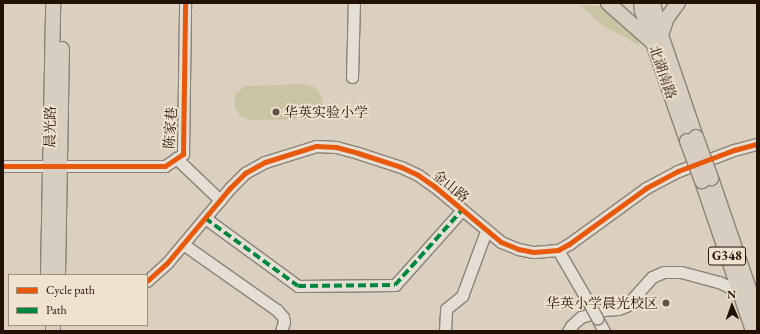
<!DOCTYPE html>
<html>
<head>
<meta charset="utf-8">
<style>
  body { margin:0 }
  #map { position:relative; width:760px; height:334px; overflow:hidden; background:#dbd0c0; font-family:"EB Garamond","Noto Serif SC",serif }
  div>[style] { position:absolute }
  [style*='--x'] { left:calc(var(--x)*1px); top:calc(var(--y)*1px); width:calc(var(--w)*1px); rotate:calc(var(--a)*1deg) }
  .green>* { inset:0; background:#cac4a2 }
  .roads { filter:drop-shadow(1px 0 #8a8277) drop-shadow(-1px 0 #8a8277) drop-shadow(0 1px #8a8277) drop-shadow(0 -1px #8a8277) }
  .minor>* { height:11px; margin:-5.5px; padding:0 5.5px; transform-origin:5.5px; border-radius:5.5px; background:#e4ded5 }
  .major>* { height:14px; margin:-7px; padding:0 7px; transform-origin:7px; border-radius:7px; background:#d7cec1 }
  .bridges { filter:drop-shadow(1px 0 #8a8277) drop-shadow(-1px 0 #8a8277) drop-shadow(0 1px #8a8277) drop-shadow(0 -1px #8a8277) }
  .minor-bridge>* { height:11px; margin:-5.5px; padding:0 5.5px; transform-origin:5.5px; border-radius:5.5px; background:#e4ded5 }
  .major-bridge>* { height:14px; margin:-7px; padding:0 7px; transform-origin:7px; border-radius:7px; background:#d7cec1 }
  .quiet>* { height:4px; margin-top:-2px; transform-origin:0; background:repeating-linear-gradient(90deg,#00873e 0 8px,transparent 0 12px) }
  .cycleway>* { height:5px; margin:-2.5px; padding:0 2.5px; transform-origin:2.5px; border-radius:2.5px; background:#e8590c }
  .dots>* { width:11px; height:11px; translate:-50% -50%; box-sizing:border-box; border:2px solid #efe2cf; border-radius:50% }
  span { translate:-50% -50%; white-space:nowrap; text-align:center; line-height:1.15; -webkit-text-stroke:3.5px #efe2cf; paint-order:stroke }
  .shield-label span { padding:1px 3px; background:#efe2cf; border:1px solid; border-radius:3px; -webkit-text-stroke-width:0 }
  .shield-label { font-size:13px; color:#221205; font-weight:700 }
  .street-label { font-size:14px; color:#221205 }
  .poi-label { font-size:14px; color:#221205 }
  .left { translate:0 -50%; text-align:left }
  .right { translate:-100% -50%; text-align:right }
  .frame { position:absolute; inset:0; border:4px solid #221205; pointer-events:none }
  .legend { position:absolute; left:8px; top:274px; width:140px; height:52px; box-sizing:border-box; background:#efe2cf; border:1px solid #9d8f7e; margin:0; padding:5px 7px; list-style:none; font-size:12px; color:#221205 }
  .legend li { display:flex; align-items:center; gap:8px; height:20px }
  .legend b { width:20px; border:1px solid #9d8f7e }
  .north { position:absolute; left:712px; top:286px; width:40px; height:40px; -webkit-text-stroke:3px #efe2cf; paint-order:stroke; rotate:358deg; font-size:11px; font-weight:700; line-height:16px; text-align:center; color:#221205 }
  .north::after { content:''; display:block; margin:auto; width:14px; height:18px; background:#221205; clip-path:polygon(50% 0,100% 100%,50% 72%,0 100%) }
</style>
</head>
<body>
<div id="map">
  <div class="green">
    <div style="clip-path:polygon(580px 5px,597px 6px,605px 8px,632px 29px,640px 46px,602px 25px)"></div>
    <div style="clip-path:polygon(304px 84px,315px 87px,322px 96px,322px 108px,315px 117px,310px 119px,251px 120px,240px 116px,234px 106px,236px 94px,245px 86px)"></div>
  </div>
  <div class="roads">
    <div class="minor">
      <div style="--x:352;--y:77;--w:74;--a:-88.5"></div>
      <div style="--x:176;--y:158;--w:61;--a:43.7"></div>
      <div style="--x:3;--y:166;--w:162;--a:0"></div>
      <div style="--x:165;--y:166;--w:22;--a:-34"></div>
      <div style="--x:183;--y:154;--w:151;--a:-89.2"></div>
      <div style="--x:205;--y:218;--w:115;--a:36.2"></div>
      <div style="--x:298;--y:286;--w:97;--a:-0.6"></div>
      <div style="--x:395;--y:285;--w:101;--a:-48.2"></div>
      <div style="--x:183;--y:244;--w:115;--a:35.1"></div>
      <div style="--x:277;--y:310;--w:9;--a:49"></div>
      <div style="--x:283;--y:317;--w:5;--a:79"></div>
      <div style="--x:284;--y:322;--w:9;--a:108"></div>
      <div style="--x:558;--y:250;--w:66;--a:59.9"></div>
      <div style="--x:147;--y:281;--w:27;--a:-42"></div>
      <div style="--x:167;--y:263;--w:98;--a:-50"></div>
      <div style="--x:230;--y:188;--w:21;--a:-45"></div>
      <div style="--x:245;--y:173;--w:23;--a:-29"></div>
      <div style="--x:265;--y:162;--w:53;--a:-17.4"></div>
      <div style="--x:316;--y:146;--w:20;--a:3"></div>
      <div style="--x:336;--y:147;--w:23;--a:15"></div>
      <div style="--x:358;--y:153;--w:45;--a:18"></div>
      <div style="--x:401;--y:167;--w:19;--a:25"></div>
      <div style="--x:418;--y:175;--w:19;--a:35"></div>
      <div style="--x:434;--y:186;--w:87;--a:39.9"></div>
      <div style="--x:501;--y:242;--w:18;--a:22"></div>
      <div style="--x:518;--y:249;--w:16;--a:11"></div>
      <div style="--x:534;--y:252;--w:24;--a:-5"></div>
      <div style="--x:558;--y:250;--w:13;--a:-29"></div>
      <div style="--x:569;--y:244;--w:95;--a:-36"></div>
      <div style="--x:646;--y:188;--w:36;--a:-28"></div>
      <div style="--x:678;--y:171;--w:60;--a:-20.6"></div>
      <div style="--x:734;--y:150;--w:24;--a:-15"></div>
      <div style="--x:597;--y:318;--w:15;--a:62"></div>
      <div style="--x:445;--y:331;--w:22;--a:-87"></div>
      <div style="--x:446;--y:309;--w:21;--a:-39"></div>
      <div style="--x:462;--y:296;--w:69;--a:-69.7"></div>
      <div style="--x:568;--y:331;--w:7;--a:-56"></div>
      <div style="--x:572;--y:325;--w:12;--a:-42"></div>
      <div style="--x:581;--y:317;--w:24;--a:-17"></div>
      <div style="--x:604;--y:310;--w:14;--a:-4"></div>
      <div style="--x:618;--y:309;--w:9;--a:-21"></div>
      <div style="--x:626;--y:306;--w:39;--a:-48"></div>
      <div style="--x:652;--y:277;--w:13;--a:-23"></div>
      <div style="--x:664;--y:272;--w:17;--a:0"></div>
      <div style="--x:681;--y:272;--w:39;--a:15"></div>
      <div style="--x:719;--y:282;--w:28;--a:26"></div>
    </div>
    <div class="major">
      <div style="--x:608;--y:3;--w:57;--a:41.5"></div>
      <div style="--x:641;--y:3;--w:8;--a:83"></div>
      <div style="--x:642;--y:11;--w:138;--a:70.9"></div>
      <div style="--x:653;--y:3;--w:33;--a:76"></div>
      <div style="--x:661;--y:35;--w:108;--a:71.1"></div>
      <div style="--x:661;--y:35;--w:18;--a:-71"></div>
      <div style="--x:667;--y:18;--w:19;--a:-54"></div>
      <div style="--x:711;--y:178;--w:142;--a:71.1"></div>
      <div style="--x:702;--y:181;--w:158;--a:71.2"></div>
      <div style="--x:48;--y:275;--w:272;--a:-88.9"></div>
      <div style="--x:58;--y:275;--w:226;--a:-89"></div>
      <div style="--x:53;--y:331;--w:6;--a:-90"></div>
    </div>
  </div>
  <div class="bridges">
    <div class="minor-bridge">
      <div style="--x:591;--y:307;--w:13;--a:61"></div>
    </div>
    <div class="major-bridge">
      <div style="--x:696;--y:137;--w:44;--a:69.9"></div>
      <div style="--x:687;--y:141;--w:43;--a:69.4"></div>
    </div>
  </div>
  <div class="quiet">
    <div style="--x:205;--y:218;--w:115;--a:36.2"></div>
    <div style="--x:298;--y:286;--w:97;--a:-0.6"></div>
    <div style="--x:395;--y:285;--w:101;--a:-48.2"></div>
  </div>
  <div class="cycleway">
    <div style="--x:3;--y:166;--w:162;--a:0"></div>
    <div style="--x:165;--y:166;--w:22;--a:-34"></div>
    <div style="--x:183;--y:154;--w:151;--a:-89.2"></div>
    <div style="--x:147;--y:281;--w:27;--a:-42"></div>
    <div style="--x:167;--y:263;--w:98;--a:-50"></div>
    <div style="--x:230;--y:188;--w:21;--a:-45"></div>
    <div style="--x:245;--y:173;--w:23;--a:-29"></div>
    <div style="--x:265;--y:162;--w:53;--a:-17.4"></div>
    <div style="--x:316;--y:146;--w:20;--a:3"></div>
    <div style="--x:336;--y:147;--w:23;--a:15"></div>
    <div style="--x:358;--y:153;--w:45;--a:18"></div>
    <div style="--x:401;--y:167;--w:19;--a:25"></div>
    <div style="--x:418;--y:175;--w:19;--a:35"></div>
    <div style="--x:434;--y:186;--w:87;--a:39.9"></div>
    <div style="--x:501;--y:242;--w:18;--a:22"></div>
    <div style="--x:518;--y:249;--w:16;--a:11"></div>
    <div style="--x:534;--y:252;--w:24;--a:-5"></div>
    <div style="--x:558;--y:250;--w:13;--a:-29"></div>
    <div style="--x:569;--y:244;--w:95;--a:-36"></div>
    <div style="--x:646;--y:188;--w:36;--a:-28"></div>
    <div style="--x:678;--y:171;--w:60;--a:-20.6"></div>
    <div style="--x:734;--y:150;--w:24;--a:-15"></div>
  </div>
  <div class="dots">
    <div style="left:276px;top:112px;background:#635446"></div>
    <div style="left:666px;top:303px;background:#635446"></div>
  </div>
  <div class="shield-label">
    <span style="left:727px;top:256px">G348</span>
  </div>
  <div class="street-label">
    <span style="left:663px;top:72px;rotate:71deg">北湖南路</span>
    <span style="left:50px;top:127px;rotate:-89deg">晨光路</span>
    <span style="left:170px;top:128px;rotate:-86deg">陈家巷</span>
    <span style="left:451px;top:186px;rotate:39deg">金山路</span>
  </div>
  <div class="poi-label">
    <span class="left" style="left:284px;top:112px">华英实验小学</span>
    <span class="right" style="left:658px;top:303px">华英小学晨光校区</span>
  </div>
  <div class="frame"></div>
  <ul class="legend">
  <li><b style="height:5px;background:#e8590c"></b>Cycle path</li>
  <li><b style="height:5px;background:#00873e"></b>Path</li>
  </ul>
  <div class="north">N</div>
</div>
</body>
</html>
